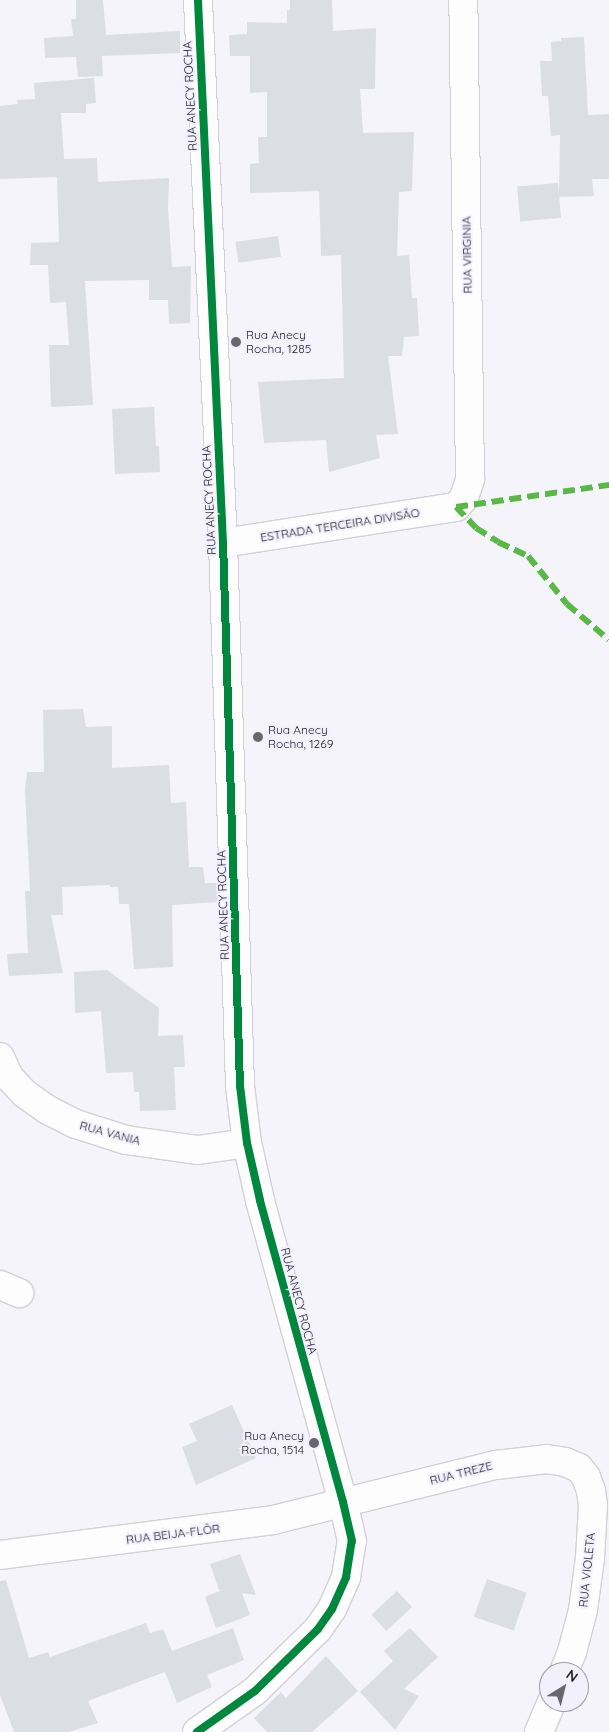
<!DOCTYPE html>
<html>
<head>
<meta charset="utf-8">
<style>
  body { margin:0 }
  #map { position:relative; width:609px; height:1732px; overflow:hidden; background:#f5f4fa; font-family:Quicksand,sans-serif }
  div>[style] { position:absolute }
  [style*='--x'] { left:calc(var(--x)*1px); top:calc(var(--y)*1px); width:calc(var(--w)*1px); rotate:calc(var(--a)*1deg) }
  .building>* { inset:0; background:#dbdee5; transform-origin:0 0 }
  .roads { filter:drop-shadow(1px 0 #d2d0d7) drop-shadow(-1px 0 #d2d0d7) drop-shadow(0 1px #d2d0d7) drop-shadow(0 -1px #d2d0d7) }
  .minor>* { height:28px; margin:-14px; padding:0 14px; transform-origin:14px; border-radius:14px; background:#fefdfe }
  .quiet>* { height:6px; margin-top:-3px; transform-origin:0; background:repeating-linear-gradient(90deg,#58b947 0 12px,transparent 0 18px) }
  .cycleway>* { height:8px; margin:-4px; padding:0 4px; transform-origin:4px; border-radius:4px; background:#00873e }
  .dots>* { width:14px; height:14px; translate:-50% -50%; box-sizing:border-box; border:2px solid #f3f0fe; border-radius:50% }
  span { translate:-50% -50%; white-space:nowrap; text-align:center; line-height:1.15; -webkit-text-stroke:4px #f3f0fe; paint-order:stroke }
  .street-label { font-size:12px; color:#1d1b23 }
  .poi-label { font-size:12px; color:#1d1b23 }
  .left { translate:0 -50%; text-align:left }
  .right { translate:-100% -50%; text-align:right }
  .north { position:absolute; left:539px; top:1662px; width:50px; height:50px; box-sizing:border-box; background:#f3f0fe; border:1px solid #9d9ba6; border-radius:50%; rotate:36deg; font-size:14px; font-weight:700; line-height:20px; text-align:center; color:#1d1b23 }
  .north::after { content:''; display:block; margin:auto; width:18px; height:22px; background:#69676e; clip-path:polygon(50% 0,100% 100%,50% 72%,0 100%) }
</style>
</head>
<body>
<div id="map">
  <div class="building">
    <div style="clip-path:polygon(76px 0,103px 0,106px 35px,180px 31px,180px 53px,102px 56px,103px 76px,78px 77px,76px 57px,45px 58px,44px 38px,73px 36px,71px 19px,76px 19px)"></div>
    <div style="clip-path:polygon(290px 0,332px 0,333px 31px,376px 28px,375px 89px,360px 89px,363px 133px,414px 132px,412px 191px,399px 192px,397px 256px,409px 255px,412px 298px,417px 298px,419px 336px,404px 337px,402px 356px,388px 356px,398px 434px,376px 435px,380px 458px,329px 472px,326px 440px,264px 443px,258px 382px,344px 378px,341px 255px,321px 256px,319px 191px,250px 193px,250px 164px,259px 163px,258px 137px,267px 137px,267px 92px,250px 93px,250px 56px,230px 56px,229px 35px,247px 34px,247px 22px,287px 23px,287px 10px,290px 10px)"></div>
    <div style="clip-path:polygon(584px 37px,588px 115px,609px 114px,609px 179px,592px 179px,594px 196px,559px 197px,560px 135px,551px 136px,548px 96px,542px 96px,540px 61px,552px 61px,551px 42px,561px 41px,561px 38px)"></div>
    <div style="clip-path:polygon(94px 78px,96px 103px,86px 104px,86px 113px,61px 113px,64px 159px,97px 158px,98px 182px,169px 178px,168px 208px,172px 267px,191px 266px,190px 323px,169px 324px,168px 300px,149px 300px,149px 280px,85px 281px,93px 405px,51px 407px,49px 345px,69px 345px,66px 302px,50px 303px,48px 265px,30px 265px,31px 243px,59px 242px,57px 177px,0 179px,0 106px,18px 104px,17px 100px,35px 99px,34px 83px)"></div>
    <div style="left:558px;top:183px;width:35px;height:41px;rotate:85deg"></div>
    <div style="left:278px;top:236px;width:21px;height:43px;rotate:82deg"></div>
    <div style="clip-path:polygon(154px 407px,156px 446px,159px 446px,160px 472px,115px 474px,112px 409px)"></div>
    <div style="clip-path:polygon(83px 709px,86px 727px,112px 726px,112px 768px,169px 765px,171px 803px,186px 802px,189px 867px,203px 867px,205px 883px,218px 883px,219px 902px,172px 905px,173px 967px,134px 969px,129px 904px,119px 904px,118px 887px,110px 887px,110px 885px,62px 887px,63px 915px,51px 915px,63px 973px,9px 976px,7px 954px,28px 953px,25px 891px,30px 891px,25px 790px,27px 772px,44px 772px,43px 710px)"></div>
    <div style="clip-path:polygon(107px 970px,159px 1008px,158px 1036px,183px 1035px,185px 1067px,174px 1067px,176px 1110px,140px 1111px,139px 1092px,134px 1092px,133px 1072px,106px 1073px,101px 1011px,75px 1013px,74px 972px)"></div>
    <div style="clip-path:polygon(232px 1405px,256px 1458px,196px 1485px,182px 1447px,197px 1441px,189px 1424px)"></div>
    <div style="clip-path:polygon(240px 1554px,256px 1595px,242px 1593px,250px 1615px,216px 1628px,205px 1597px,222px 1590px,219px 1590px,210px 1564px)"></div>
    <div style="left:487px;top:1579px;width:42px;height:40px;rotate:19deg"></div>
    <div style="clip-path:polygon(6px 1580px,29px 1658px,48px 1652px,50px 1657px,146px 1623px,150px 1633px,163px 1629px,172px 1651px,233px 1628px,244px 1660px,207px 1675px,212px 1687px,177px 1703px,165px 1672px,88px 1701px,98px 1723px,69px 1732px,14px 1732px,0 1695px,0 1581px)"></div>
    <div style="left:397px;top:1591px;width:22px;height:35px;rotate:47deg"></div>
    <div style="clip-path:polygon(410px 1628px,438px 1657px,404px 1689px,419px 1696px,395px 1730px,360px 1692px,393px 1661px,384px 1651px)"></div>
    <div style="clip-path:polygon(326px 1656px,358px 1691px,312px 1732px,267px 1732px,254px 1718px,281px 1692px,286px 1698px)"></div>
  </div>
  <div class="roads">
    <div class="minor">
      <div style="--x:223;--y:543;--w:236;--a:-8.8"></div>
      <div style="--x:456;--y:507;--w:12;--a:-48"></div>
      <div style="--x:464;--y:498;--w:20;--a:-72"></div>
      <div style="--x:470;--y:479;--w:479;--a:-90.8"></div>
      <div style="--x:0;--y:1057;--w:22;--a:66"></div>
      <div style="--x:9;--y:1077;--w:23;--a:47"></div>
      <div style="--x:25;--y:1094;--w:28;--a:35"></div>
      <div style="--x:48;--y:1110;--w:31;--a:27"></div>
      <div style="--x:76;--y:1124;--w:52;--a:17.7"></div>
      <div style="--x:126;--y:1140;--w:73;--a:7.9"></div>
      <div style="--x:198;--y:1150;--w:49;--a:-8.1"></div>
      <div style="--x:0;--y:1285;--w:21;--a:23"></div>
      <div style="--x:0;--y:1555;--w:275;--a:-7.3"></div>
      <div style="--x:273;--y:1520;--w:230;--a:-13.9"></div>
      <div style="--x:496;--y:1465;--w:51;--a:-6.7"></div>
      <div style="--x:547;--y:1459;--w:18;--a:9"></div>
      <div style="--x:565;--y:1462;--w:15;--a:23"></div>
      <div style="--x:579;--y:1468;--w:11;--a:52"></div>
      <div style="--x:586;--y:1477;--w:15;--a:70"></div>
      <div style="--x:591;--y:1491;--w:14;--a:82"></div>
      <div style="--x:593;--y:1505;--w:53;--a:93.2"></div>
      <div style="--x:590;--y:1558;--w:52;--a:97.7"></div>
      <div style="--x:583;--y:1610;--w:43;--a:104.7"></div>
      <div style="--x:572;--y:1652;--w:22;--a:112"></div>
      <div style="--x:197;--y:1732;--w:71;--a:-35.3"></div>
      <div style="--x:255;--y:1691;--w:88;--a:-44.5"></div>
      <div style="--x:318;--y:1629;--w:24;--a:-55"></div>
      <div style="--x:332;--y:1609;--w:35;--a:-66"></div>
      <div style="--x:346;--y:1577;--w:36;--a:-81"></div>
      <div style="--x:352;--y:1541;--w:40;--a:-103"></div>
      <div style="--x:343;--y:1502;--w:313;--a:-105.4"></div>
      <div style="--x:260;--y:1200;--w:58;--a:-102.8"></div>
      <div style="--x:247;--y:1143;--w:57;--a:-97"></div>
      <div style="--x:240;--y:1086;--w:543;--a:-91.79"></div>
      <div style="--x:223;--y:543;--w:544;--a:-92.64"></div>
      <div style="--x:539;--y:1732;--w:33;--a:-67"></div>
    </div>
  </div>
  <div class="quiet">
    <div style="--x:456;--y:507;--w:29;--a:46"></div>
    <div style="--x:476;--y:528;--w:26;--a:32"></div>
    <div style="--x:498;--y:542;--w:33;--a:25"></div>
    <div style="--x:528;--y:556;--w:62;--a:50.9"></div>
    <div style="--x:567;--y:604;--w:55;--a:40.6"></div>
    <div style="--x:456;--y:507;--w:155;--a:-8.2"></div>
  </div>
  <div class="cycleway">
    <div style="--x:197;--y:1732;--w:71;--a:-35.3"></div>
    <div style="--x:255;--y:1691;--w:88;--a:-44.5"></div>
    <div style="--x:318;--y:1629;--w:24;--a:-55"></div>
    <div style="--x:332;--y:1609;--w:35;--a:-66"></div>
    <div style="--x:346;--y:1577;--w:36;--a:-81"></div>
    <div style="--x:352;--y:1541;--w:40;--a:-103"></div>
    <div style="--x:343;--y:1502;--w:313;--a:-105.4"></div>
    <div style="--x:260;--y:1200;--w:58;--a:-102.8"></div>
    <div style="--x:247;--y:1143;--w:57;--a:-97"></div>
    <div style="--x:240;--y:1086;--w:543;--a:-91.79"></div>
    <div style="--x:223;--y:543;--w:544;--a:-92.64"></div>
  </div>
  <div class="dots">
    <div style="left:236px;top:342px;background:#69676e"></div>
    <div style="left:258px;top:737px;background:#69676e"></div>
    <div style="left:314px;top:1443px;background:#69676e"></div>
  </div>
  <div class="street-label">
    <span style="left:190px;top:96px;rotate:-93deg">RUA ANECY ROCHA</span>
    <span style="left:467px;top:255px;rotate:-91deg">RUA VIRGINIA</span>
    <span style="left:209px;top:500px;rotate:-93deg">RUA ANECY ROCHA</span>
    <span style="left:340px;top:525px;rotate:-9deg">ESTRADA TERCEIRA DIVISÃO</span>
    <span style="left:223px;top:905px;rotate:-92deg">RUA ANECY ROCHA</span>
    <span style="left:110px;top:1133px;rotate:15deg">RUA VANIA</span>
    <span style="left:299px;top:1301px;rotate:75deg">RUA ANECY ROCHA</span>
    <span style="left:461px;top:1473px;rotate:-14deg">RUA TREZE</span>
    <span style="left:173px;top:1534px;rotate:-7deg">RUA BEIJA-FLÔR</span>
    <span style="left:587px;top:1570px;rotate:-84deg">RUA VIOLETA</span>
  </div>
  <div class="poi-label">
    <span class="left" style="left:246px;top:342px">Rua Anecy<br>Rocha, 1285</span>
    <span class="left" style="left:268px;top:737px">Rua Anecy<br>Rocha, 1269</span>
    <span class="right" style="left:304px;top:1443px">Rua Anecy<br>Rocha, 1514</span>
  </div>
  <div class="north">N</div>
</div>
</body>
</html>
